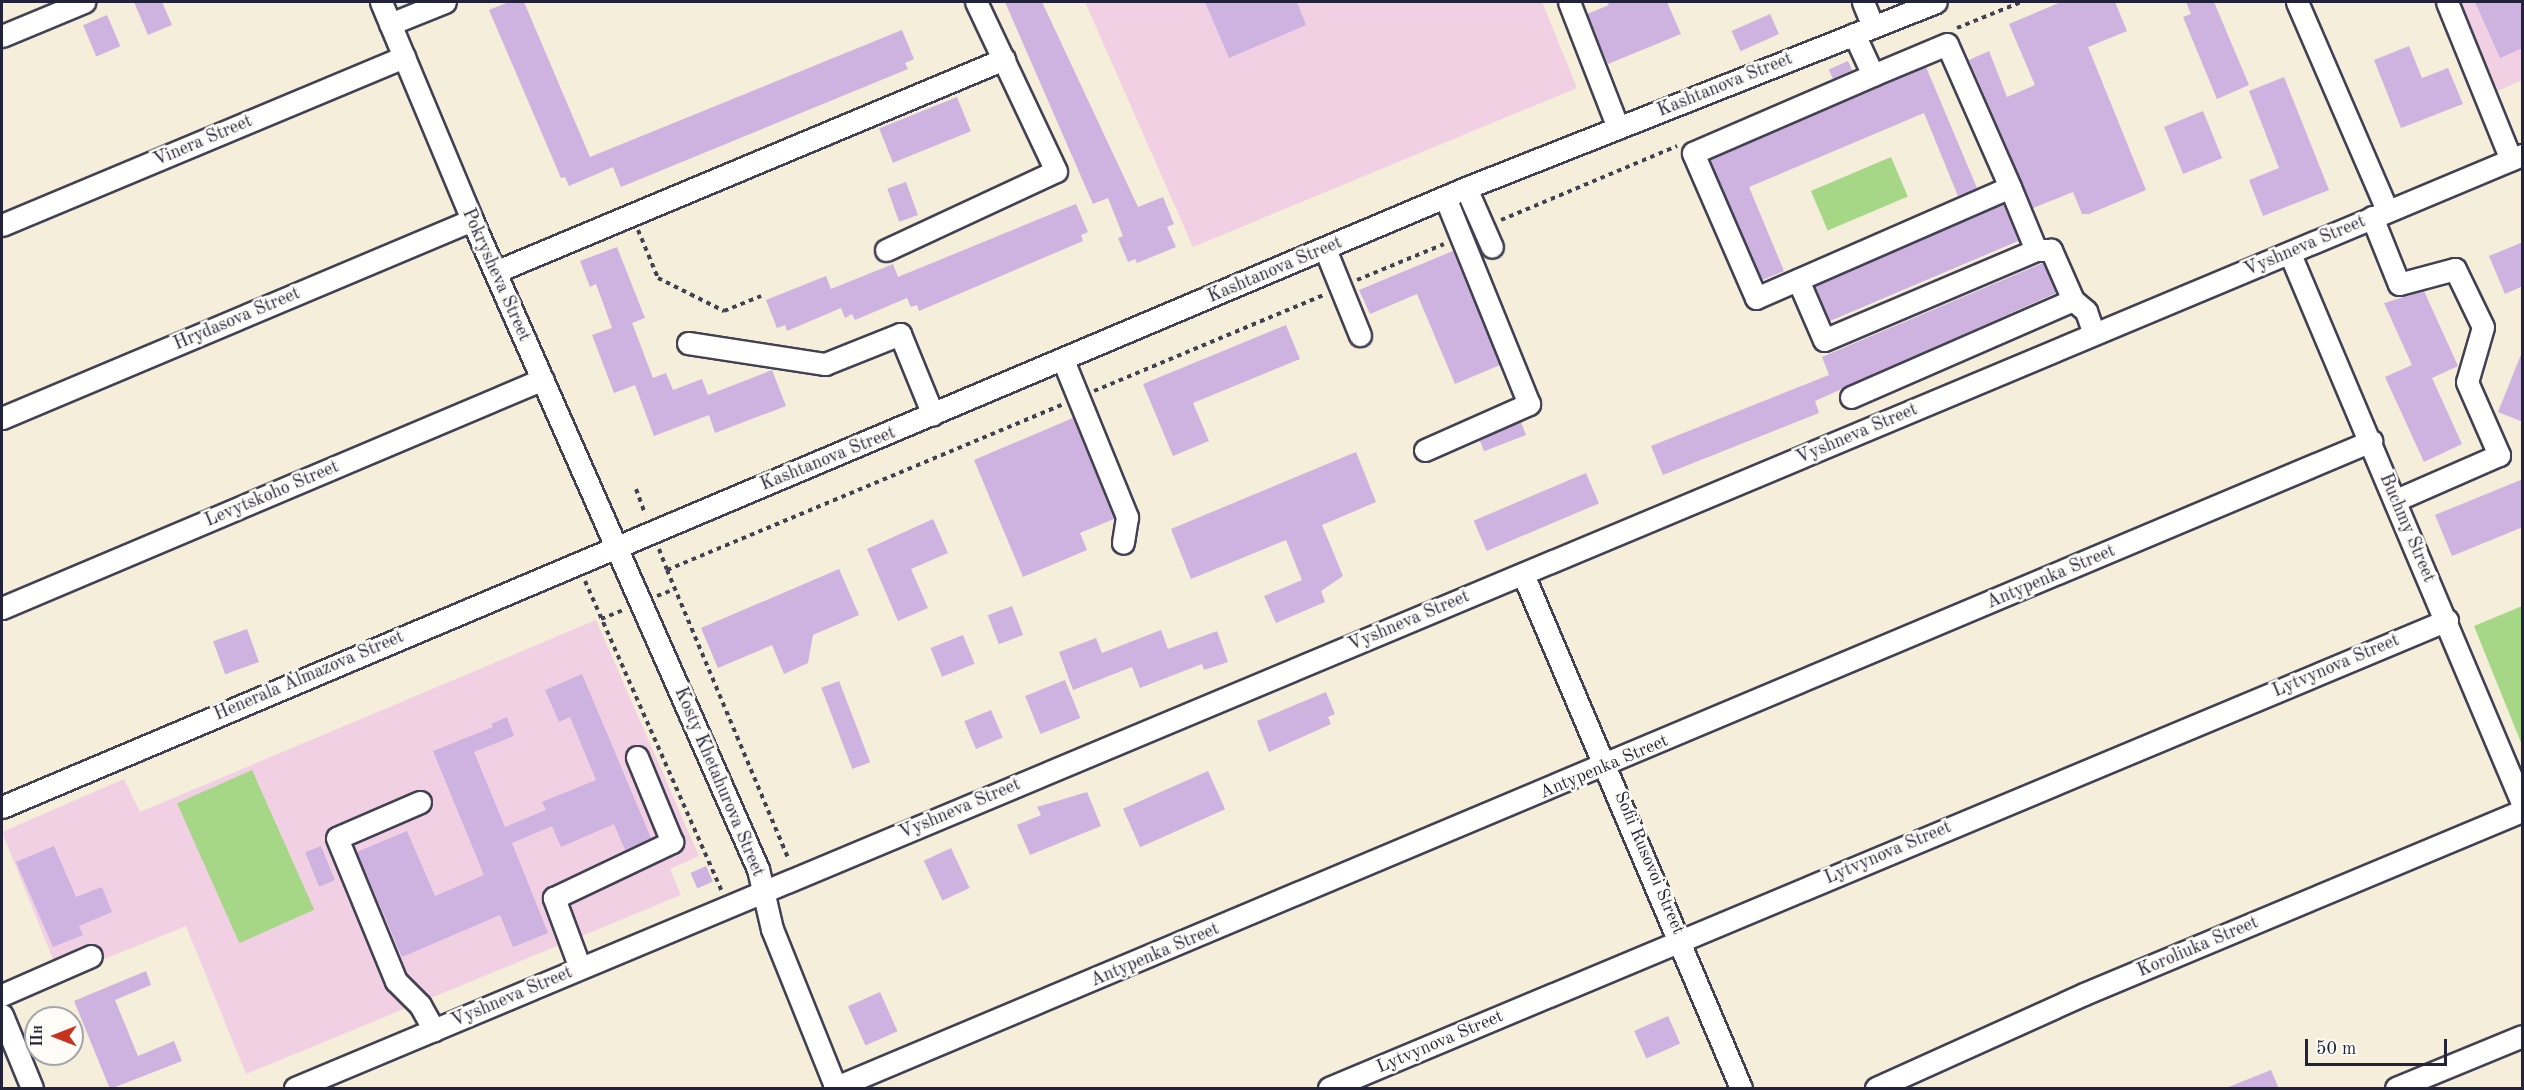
<!DOCTYPE html>
<html>
<head>
<meta charset="utf-8">
<style>
  body { margin:0 }
  #map { position:relative; width:2524px; height:1090px; overflow:hidden; background:#f4eeda; font-family:"Old Standard TT",serif }
  div>[style] { position:absolute }
  [style*='--x'] { left:calc(var(--x)*1px); top:calc(var(--y)*1px); width:calc(var(--w)*1px); rotate:calc(var(--a)*1deg) }
  .built>* { inset:0; background:#f1d0e3 }
  .green>* { inset:0; background:#a5d787; transform-origin:0 0 }
  .building>* { inset:0; background:#ceb3e1; transform-origin:0 0 }
  .path>* { height:4px; margin-top:-2px; transform-origin:0; background:repeating-linear-gradient(90deg,#424153 0 4.5px,transparent 0 9px) }
  .roads { filter:drop-shadow(2px 0 #424153) drop-shadow(-2px 0 #424153) drop-shadow(0 2px #424153) drop-shadow(0 -2px #424153) }
  .minor>* { height:21px; margin:-10.5px; padding:0 10.5px; transform-origin:10.5px; border-radius:10.5px; background:#fff }
  span { translate:-50% -50%; white-space:nowrap; text-align:center; line-height:1.15; -webkit-text-stroke:5px #fdfcf7; paint-order:stroke }
  .street-label { font-size:18px; color:#22223b }
  .frame { position:absolute; inset:0; border:3px solid #22223b; pointer-events:none }
  .north { position:absolute; left:24px; top:1006px; width:60px; height:60px; box-sizing:border-box; background:#fdfcf7; border:2px solid #a5a5ac; border-radius:50%; rotate:270deg; font-size:16px; font-weight:700; line-height:24px; text-align:center; color:#22223b }
  .north::after { content:''; display:block; margin:auto; width:21px; height:27px; background:#c8321e; clip-path:polygon(50% 0,100% 100%,50% 72%,0 100%) }
  .scale { position:absolute; left:2305px; top:1039px; width:142px; height:27px; box-sizing:border-box; border:3px solid #22223b; border-top:0; padding-left:8px; font-size:18px; line-height:21px; white-space:nowrap; color:#22223b; -webkit-text-stroke:4px #fdfcf7; paint-order:stroke }
</style>
</head>
<body>
<div id="map">
  <div class="built">
    <div style="clip-path:polygon(1085px 2px,1542px 2px,1577px 88px,1193px 247px)"></div>
    <div style="clip-path:polygon(2460px 2px,2522px 2px,2522px 80px,2498px 91px)"></div>
    <div style="clip-path:polygon(596px 620px,699px 856px,670px 869px,681px 895px,246px 1074px,186px 926px,60px 977px,2px 832px,124px 779px,140px 812px)"></div>
  </div>
  <div class="green">
    <div style="left:1891px;top:157px;width:43px;height:87px;rotate:67deg"></div>
    <div style="clip-path:polygon(2522px 606px,2522px 745px,2474px 626px)"></div>
    <div style="left:252px;top:770px;width:153px;height:82px;rotate:66deg"></div>
  </div>
  <div class="building">
    <div style="clip-path:polygon(134px 2px,162px 2px,172px 25px,148px 35px)"></div>
    <div style="clip-path:polygon(509px 2px,524px 2px,590px 157px,902px 30px,914px 59px,905px 63px,908px 69px,621px 187px,613px 167px,569px 186px,565px 177px,561px 178px,489px 10px)"></div>
    <div style="clip-path:polygon(1005px 2px,1042px 2px,1138px 207px,1163px 197px,1174px 224px,1167px 227px,1176px 247px,1137px 263px,1135px 259px,1128px 262px,1118px 238px,1123px 236px,1108px 198px,1093px 204px)"></div>
    <div style="clip-path:polygon(1205px 2px,1297px 2px,1306px 25px,1229px 58px)"></div>
    <div style="clip-path:polygon(1607px 2px,1667px 2px,1681px 34px,1608px 64px,1587px 14px,1609px 5px)"></div>
    <div style="clip-path:polygon(2061px 2px,2115px 2px,2127px 31px,2088px 47px,2146px 190px,2089px 214px,2082px 214px,2073px 192px,2033px 208px,1969px 60px,1989px 51px,2007px 97px,2035px 85px,2009px 24px)"></div>
    <div style="clip-path:polygon(2186px 2px,2214px 2px,2249px 85px,2217px 99px,2183px 17px,2191px 14px)"></div>
    <div style="clip-path:polygon(2475px 2px,2523px 2px,2523px 48px,2500px 58px)"></div>
    <div style="left:1770px;top:14px;width:22px;height:42px;rotate:66deg"></div>
    <div style="left:107px;top:15px;width:34px;height:26px;rotate:67deg"></div>
    <div style="clip-path:polygon(2409px 46px,2422px 78px,2448px 68px,2463px 104px,2401px 128px,2374px 60px)"></div>
    <div style="left:1848px;top:61px;width:10px;height:21px;rotate:66deg"></div>
    <div style="clip-path:polygon(1926px 67px,1977px 188px,1958px 196px,1924px 113px,1749px 187px,1784px 271px,1762px 280px,1710px 160px)"></div>
    <div style="clip-path:polygon(2284px 77px,2329px 190px,2263px 216px,2249px 180px,2279px 168px,2249px 91px)"></div>
    <div style="left:957px;top:97px;width:37px;height:84px;rotate:68deg"></div>
    <div style="left:2203px;top:111px;width:51px;height:42px;rotate:68deg"></div>
    <div style="left:906px;top:182px;width:35px;height:20px;rotate:70deg"></div>
    <div style="clip-path:polygon(1076px 204px,1088px 232px,1081px 235px,1083px 241px,919px 311px,917px 305px,911px 307px,907px 298px,855px 320px,852px 314px,845px 318px,841px 308px,787px 331px,785px 325px,777px 328px,766px 300px,826px 276px,831px 289px,893px 264px,898px 277px)"></div>
    <div style="left:2003px;top:204px;width:40px;height:205px;rotate:67deg"></div>
    <div style="clip-path:polygon(2523px 242px,2523px 286px,2505px 294px,2489px 256px)"></div>
    <div style="clip-path:polygon(617px 247px,645px 318px,632px 323px,653px 378px,666px 373px,673px 390px,702px 379px,708px 395px,772px 370px,786px 406px,715px 433px,709px 415px,654px 436px,635px 385px,614px 393px,592px 335px,612px 328px,596px 284px,590px 287px,580px 261px)"></div>
    <div style="clip-path:polygon(1453px 251px,1500px 365px,1455px 384px,1417px 294px,1370px 314px,1359px 290px)"></div>
    <div style="clip-path:polygon(2043px 263px,2056px 293px,1815px 401px,1819px 413px,1663px 475px,1651px 446px,1829px 375px,1822px 357px)"></div>
    <div style="clip-path:polygon(2424px 291px,2458px 366px,2432px 378px,2462px 444px,2424px 462px,2385px 377px,2412px 365px,2384px 303px)"></div>
    <div style="clip-path:polygon(1286px 325px,1300px 359px,1193px 403px,1209px 441px,1173px 456px,1143px 384px)"></div>
    <div style="clip-path:polygon(2522px 352px,2523px 352px,2523px 422px,2498px 412px)"></div>
    <div style="clip-path:polygon(1073px 418px,1114px 519px,1080px 533px,1087px 550px,1023px 577px,974px 460px)"></div>
    <div style="left:1521px;top:422px;width:14px;height:45px;rotate:69deg"></div>
    <div style="clip-path:polygon(1356px 452px,1376px 502px,1322px 525px,1343px 576px,1321px 591px,1325px 602px,1276px 623px,1264px 596px,1302px 580px,1286px 540px,1191px 579px,1171px 529px)"></div>
    <div style="left:1586px;top:473px;width:33px;height:122px;rotate:67deg"></div>
    <div style="clip-path:polygon(2523px 479px,2523px 527px,2452px 556px,2435px 515px)"></div>
    <div style="clip-path:polygon(933px 519px,948px 553px,911px 569px,928px 608px,898px 621px,867px 549px)"></div>
    <div style="clip-path:polygon(839px 569px,859px 615px,813px 635px,808px 663px,784px 674px,772px 645px,718px 668px,701px 628px)"></div>
    <div style="left:1012px;top:606px;width:31px;height:26px;rotate:69deg"></div>
    <div style="left:247px;top:629px;width:35px;height:36px;rotate:70deg"></div>
    <div style="clip-path:polygon(1161px 630px,1168px 649px,1217px 631px,1228px 662px,1204px 670px,1202px 664px,1140px 688px,1132px 667px,1073px 690px,1059px 652px,1096px 638px,1102px 653px)"></div>
    <div style="left:963px;top:635px;width:31px;height:35px;rotate:68deg"></div>
    <div style="clip-path:polygon(582px 674px,651px 838px,625px 850px,614px 824px,561px 847px,552px 826px,512px 843px,548px 933px,513px 947px,500px 915px,402px 957px,357px 852px,407px 831px,435px 896px,484px 875px,433px 751px,493px 727px,491px 724px,507px 717px,514px 736px,474px 752px,505px 827px,546px 810px,542px 802px,596px 780px,570px 717px,559px 722px,545px 690px)"></div>
    <div style="left:1065px;top:680px;width:41px;height:43px;rotate:68deg"></div>
    <div style="left:839px;top:681px;width:87px;height:19px;rotate:69deg"></div>
    <div style="clip-path:polygon(1326px 692px,1335px 714px,1328px 717px,1331px 724px,1269px 752px,1257px 721px)"></div>
    <div style="left:991px;top:710px;width:30px;height:29px;rotate:67deg"></div>
    <div style="left:1208px;top:771px;width:42px;height:93px;rotate:66deg"></div>
    <div style="clip-path:polygon(1087px 792px,1101px 826px,1030px 855px,1017px 825px,1041px 815px,1037px 807px)"></div>
    <div style="clip-path:polygon(54px 846px,76px 897px,102px 887px,112px 912px,79px 926px,83px 935px,53px 947px,16px 862px)"></div>
    <div style="left:321px;top:846px;width:37px;height:17px;rotate:68deg"></div>
    <div style="left:951px;top:848px;width:44px;height:30px;rotate:65deg"></div>
    <div style="left:706px;top:866px;width:17px;height:17px;rotate:66deg"></div>
    <div style="clip-path:polygon(146px 971px,151px 985px,115px 1000px,138px 1056px,174px 1041px,182px 1061px,110px 1089px,74px 1001px)"></div>
    <div style="left:880px;top:992px;width:43px;height:35px;rotate:66deg"></div>
    <div style="left:1668px;top:1016px;width:30px;height:37px;rotate:66deg"></div>
    <div style="clip-path:polygon(2271px 1070px,2279px 1089px,2226px 1089px,2226px 1088px)"></div>
  </div>
  <div class="path">
    <div style="--x:1957;--y:28;--w:69;--a:-22.1"></div>
    <div style="--x:1501;--y:220;--w:191;--a:-22.8"></div>
    <div style="--x:638;--y:230;--w:52;--a:67.4"></div>
    <div style="--x:658;--y:278;--w:74;--a:26.6"></div>
    <div style="--x:724;--y:311;--w:40;--a:-22"></div>
    <div style="--x:1357;--y:280;--w:94;--a:-22.5"></div>
    <div style="--x:1094;--y:391;--w:248;--a:-22.7"></div>
    <div style="--x:636;--y:489;--w:27;--a:70"></div>
    <div style="--x:659;--y:549;--w:22;--a:69"></div>
    <div style="--x:667;--y:570;--w:429;--a:-22.7"></div>
    <div style="--x:667;--y:570;--w:315;--a:67.2"></div>
    <div style="--x:585;--y:581;--w:338;--a:66.2"></div>
    <div style="--x:657;--y:596;--w:19;--a:-21"></div>
    <div style="--x:601;--y:619;--w:24;--a:-22"></div>
  </div>
  <div class="roads">
    <div class="minor">
      <div style="--x:381;--y:2;--w:236;--a:67.3"></div>
      <div style="--x:472;--y:220;--w:709;--a:66.22"></div>
      <div style="--x:758;--y:869;--w:62;--a:76.9"></div>
      <div style="--x:772;--y:929;--w:171;--a:68.1"></div>
      <div style="--x:1569;--y:2;--w:135;--a:68.7"></div>
      <div style="--x:1863;--y:2;--w:27;--a:68"></div>
      <div style="--x:2297;--y:2;--w:227;--a:66.6"></div>
      <div style="--x:2447;--y:2;--w:170;--a:67.9"></div>
      <div style="--x:390;--y:24;--w:59;--a:-21.8"></div>
      <div style="--x:1854;--y:34;--w:45;--a:65.1"></div>
      <div style="--x:1873;--y:75;--w:196;--a:156.6"></div>
      <div style="--x:1693;--y:153;--w:158;--a:66.5"></div>
      <div style="--x:1756;--y:298;--w:277;--a:-23.6"></div>
      <div style="--x:2010;--y:187;--w:156;--a:-113.8"></div>
      <div style="--x:1947;--y:44;--w:80;--a:157.3"></div>
      <div style="--x:2;--y:36;--w:89;--a:-22.5"></div>
      <div style="--x:1466;--y:188;--w:64;--a:66.2"></div>
      <div style="--x:2372;--y:217;--w:72;--a:68.1"></div>
      <div style="--x:2399;--y:284;--w:58;--a:-15"></div>
      <div style="--x:2455;--y:269;--w:64;--a:64.2"></div>
      <div style="--x:2483;--y:327;--w:57;--a:106.2"></div>
      <div style="--x:2467;--y:382;--w:80;--a:66.3"></div>
      <div style="--x:2499;--y:455;--w:112;--a:156.4"></div>
      <div style="--x:2;--y:225;--w:436;--a:-22.7"></div>
      <div style="--x:1325;--y:249;--w:93;--a:67.9"></div>
      <div style="--x:886;--y:250;--w:187;--a:-24.9"></div>
      <div style="--x:1056;--y:171;--w:187;--a:-115.3"></div>
      <div style="--x:2290;--y:254;--w:596;--a:67.09"></div>
      <div style="--x:495;--y:272;--w:552;--a:-22.71"></div>
      <div style="--x:1798;--y:280;--w:65;--a:66.6"></div>
      <div style="--x:1824;--y:340;--w:230;--a:-23"></div>
      <div style="--x:2036;--y:250;--w:68;--a:-112.4"></div>
      <div style="--x:2073;--y:300;--w:17;--a:40"></div>
      <div style="--x:2086;--y:311;--w:24;--a:71"></div>
      <div style="--x:688;--y:343;--w:139;--a:8.7"></div>
      <div style="--x:825;--y:364;--w:81;--a:-21.8"></div>
      <div style="--x:900;--y:334;--w:87;--a:67.8"></div>
      <div style="--x:1063;--y:360;--w:170;--a:67.8"></div>
      <div style="--x:1127;--y:517;--w:26;--a:99"></div>
      <div style="--x:1851;--y:397;--w:242;--a:-23.6"></div>
      <div style="--x:2073;--y:300;--w:55;--a:-113.7"></div>
      <div style="--x:2051;--y:250;--w:15;--a:180"></div>
      <div style="--x:2;--y:418;--w:510;--a:-22.84"></div>
      <div style="--x:1425;--y:450;--w:114;--a:-23.9"></div>
      <div style="--x:1529;--y:404;--w:223;--a:-112.1"></div>
      <div style="--x:1523;--y:574;--w:558;--a:67.02"></div>
      <div style="--x:2;--y:608;--w:587;--a:-22.94"></div>
      <div style="--x:420;--y:802;--w:90;--a:156.6"></div>
      <div style="--x:337;--y:838;--w:155;--a:67.6"></div>
      <div style="--x:396;--y:981;--w:34;--a:45"></div>
      <div style="--x:420;--y:1005;--w:29;--a:61"></div>
      <div style="--x:2;--y:807;--w:1589;--a:-22.92"></div>
      <div style="--x:1466;--y:188;--w:505;--a:-21.59"></div>
      <div style="--x:580;--y:968;--w:75;--a:-110.4"></div>
      <div style="--x:554;--y:898;--w:131;--a:-25.4"></div>
      <div style="--x:672;--y:842;--w:92;--a:-112.4"></div>
      <div style="--x:2;--y:995;--w:97;--a:-23.7"></div>
      <div style="--x:2;--y:1015;--w:79;--a:67.7"></div>
      <div style="--x:295;--y:1088;--w:2415;--a:-22.73"></div>
      <div style="--x:834;--y:1088;--w:1668;--a:-22.83"></div>
      <div style="--x:1329;--y:1088;--w:1212;--a:-22.71"></div>
      <div style="--x:1876;--y:1088;--w:228;--a:-24.3"></div>
      <div style="--x:2084;--y:994;--w:475;--a:-22.7"></div>
      <div style="--x:2396;--y:1088;--w:136;--a:-22.4"></div>
    </div>
  </div>
  <div class="street-label">
    <span style="left:1725px;top:85px;rotate:-22deg">Kashtanova Street</span>
    <span style="left:203px;top:141px;rotate:-23deg">Vinera Street</span>
    <span style="left:2305px;top:246px;rotate:-23deg">Vyshneva Street</span>
    <span style="left:1275px;top:270px;rotate:-23deg">Kashtanova Street</span>
    <span style="left:496px;top:275px;rotate:66deg">Pokrysheva Street</span>
    <span style="left:237px;top:319px;rotate:-23deg">Hrydasova Street</span>
    <span style="left:1857px;top:434px;rotate:-23deg">Vyshneva Street</span>
    <span style="left:828px;top:459px;rotate:-22deg">Kashtanova Street</span>
    <span style="left:272px;top:494px;rotate:-23deg">Levytskoho Street</span>
    <span style="left:2407px;top:528px;rotate:67deg">Buchmy Street</span>
    <span style="left:2051px;top:577px;rotate:-23deg">Antypenka Street</span>
    <span style="left:1409px;top:621px;rotate:-23deg">Vyshneva Street</span>
    <span style="left:2336px;top:666px;rotate:-23deg">Lytvynova Street</span>
    <span style="left:309px;top:676px;rotate:-23deg">Henerala Almazova Street</span>
    <span style="left:1604px;top:767px;rotate:-23deg">Antypenka Street</span>
    <span style="left:719px;top:782px;rotate:67deg">Kosty Khetahurova Street</span>
    <span style="left:960px;top:809px;rotate:-23deg">Vyshneva Street</span>
    <span style="left:1888px;top:853px;rotate:-23deg">Lytvynova Street</span>
    <span style="left:1649px;top:863px;rotate:67deg">Sofii Rusovoi Street</span>
    <span style="left:2198px;top:947px;rotate:-23deg">Koroliuka Street</span>
    <span style="left:1155px;top:955px;rotate:-23deg">Antypenka Street</span>
    <span style="left:512px;top:997px;rotate:-23deg">Vyshneva Street</span>
    <span style="left:1440px;top:1042px;rotate:-23deg">Lytvynova Street</span>
  </div>
  <div class="frame"></div>
  <div class="north">Пн</div>
  <div class="scale">50 m</div>
</div>
</body>
</html>
